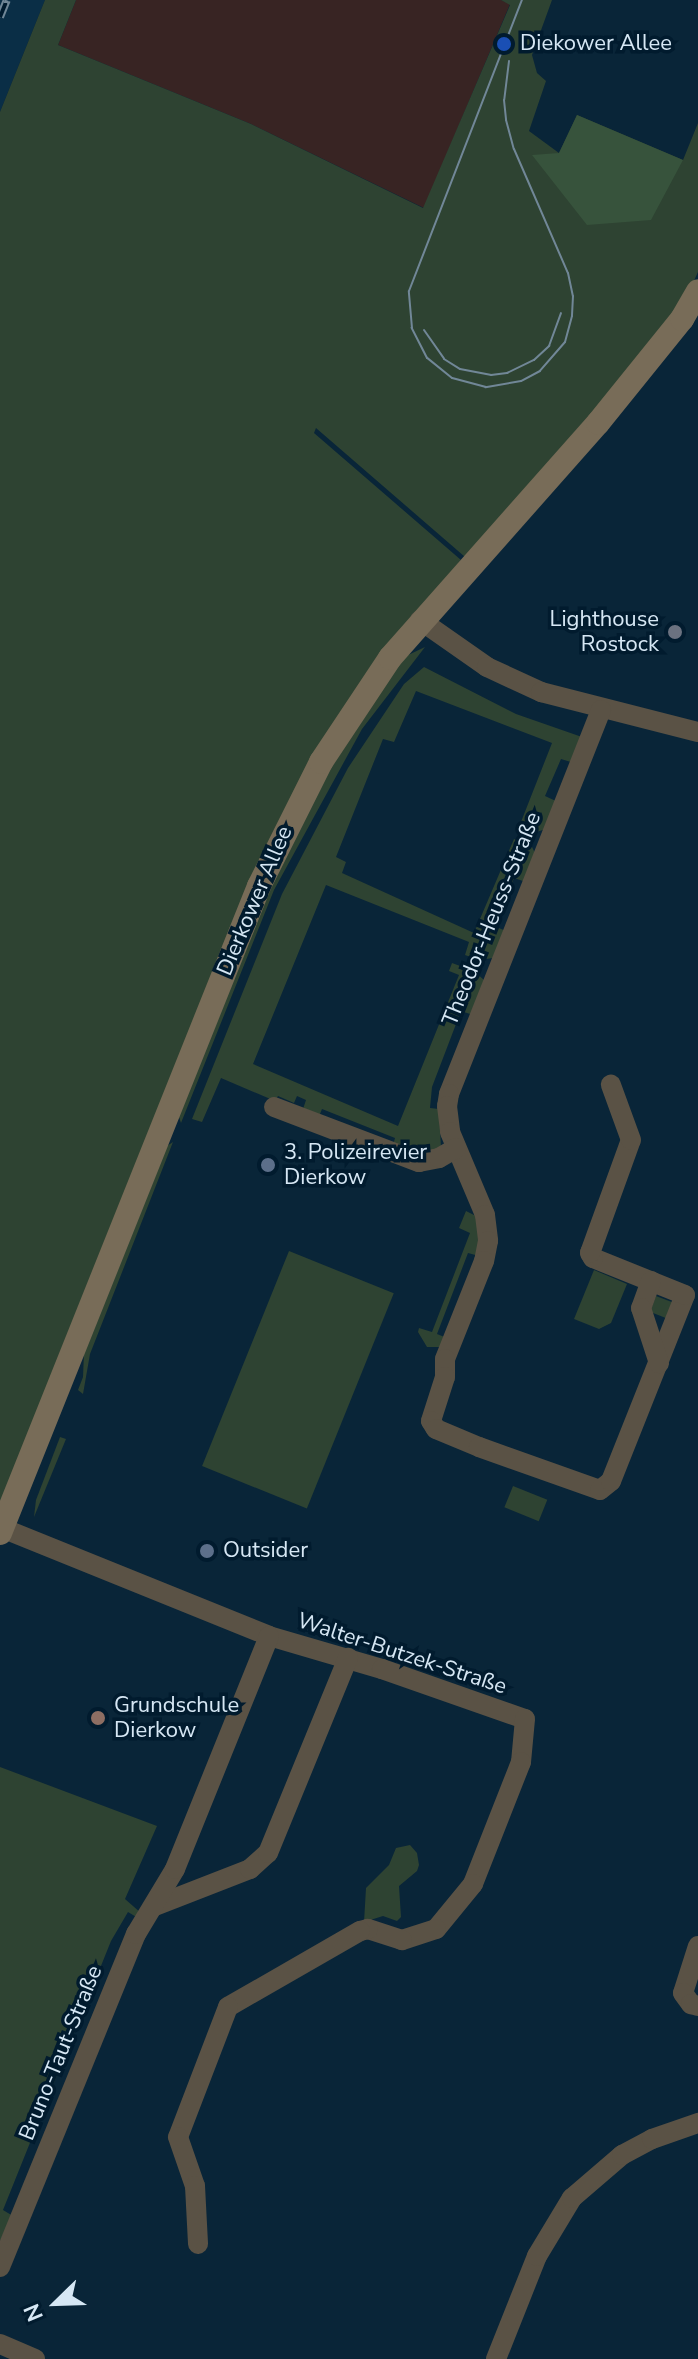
<!DOCTYPE html>
<html>
<head>
<meta charset="utf-8">
<style>
  body { margin:0 }
  #map { position:relative; width:698px; height:2359px; overflow:hidden; background:#092538; font-family:"Nunito Sans",sans-serif }
  div>[style] { position:absolute }
  [style*='--x'] { left:calc(var(--x)*1px); top:calc(var(--y)*1px); width:calc(var(--w)*1px); rotate:calc(var(--a)*1deg) }
  .commercial>* { inset:0; background:#382423 }
  .built>* { inset:0; background:#0a2e46 }
  .green>* { inset:0; background:#2e4332; transform-origin:0 0 }
  .forest>* { inset:0; background:#37533c }
  .street>* { height:20px; margin:-10px; padding:0 10px; transform-origin:10px; border-radius:10px; background:#5a5245 }
  .secondary>* { height:24px; margin:-12px; padding:0 12px; transform-origin:12px; border-radius:12px; background:#786c58 }
  .tram>* { height:2px; margin:-1px; padding:0 1px; transform-origin:1px; border-radius:1px; background:#718797 }
  .rail>* { height:8px; margin-top:-4px; transform-origin:0; background:repeating-linear-gradient(90deg,#011b2e 0 15px,#718797 0 30px); box-sizing:border-box; border-block:2px solid #718797 }
  .dots>* { width:22px; height:22px; translate:-50% -50%; box-sizing:border-box; border:4px solid #011b2e; border-radius:50% }
  span { translate:-50% -50%; white-space:nowrap; text-align:center; line-height:1.15; -webkit-text-stroke:7px #011b2e; paint-order:stroke }
  .poi-label { font-size:22px; color:#d6e7f4 }
  .left { translate:0 -50%; text-align:left }
  .right { translate:-100% -50%; text-align:right }
  .street-label { font-size:22px; color:#d6e7f4 }
  .north { position:absolute; left:16px; top:2263px; width:80px; height:80px; -webkit-text-stroke:6px #011b2e; paint-order:stroke; rotate:247deg; font-size:22px; font-weight:700; line-height:32px; text-align:center; color:#d6e7f4 }
  .north::after { content:''; display:block; margin:auto; width:28px; height:36px; background:#d6e7f4; clip-path:polygon(50% 0,100% 100%,50% 72%,0 100%) }
</style>
</head>
<body>
<div id="map">
  <div class="commercial">
    <div style="clip-path:polygon(76px 0,501px 0,510px 4px,424px 208px,251px 124px,58px 45px)"></div>
  </div>
  <div class="built">
    <div style="clip-path:polygon(0 0,45px 0,0 112px)"></div>
  </div>
  <div class="green">
    <div style="clip-path:polygon(45px 0,76px 0,58px 45px,251px 124px,423px 208px,510px 5px,501px 0,552px 0,532px 55px,537px 73px,546px 81px,529px 131px,559px 153px,577px 115px,683px 160px,698px 123px,698px 272px,681px 309px,472px 563px,316px 428px,314px 433px,461px 560px,351px 696px,0 1508px,0 112px)"></div>
    <div style="clip-path:polygon(425px 647px,362px 729px,274px 890px,181px 1123px,178px 1114px,269px 885px,315px 795px,357px 723px,404px 657px)"></div>
    <div style="clip-path:polygon(424px 667px,516px 714px,582px 737px,574px 763px,561px 759px,545px 796px,558px 802px,546px 829px,533px 833px,519px 827px,552px 743px,416px 691px,394px 742px,383px 739px,336px 857px,346px 862px,342px 873px,474px 933px,514px 839px,532px 847px,535px 853px,526px 882px,514px 878px,494px 926px,506px 931px,493px 958px,479px 960px,465px 955px,469px 942px,326px 885px,253px 1064px,398px 1126px,459px 975px,449px 971px,452px 963px,474px 971px,484px 980px,473px 1015px,461px 1011px,432px 1087px,430px 1108px,439px 1109px,441px 1148px,433px 1155px,392px 1149px,395px 1138px,322px 1109px,318px 1119px,302px 1112px,306px 1100px,297px 1096px,294px 1103px,278px 1096px,275px 1101px,221px 1078px,202px 1122px,192px 1119px,282px 894px,348px 768px,404px 684px)"></div>
    <div style="clip-path:polygon(173px 1142px,90px 1354px,83px 1394px,78px 1390px,83px 1377px,84px 1352px,167px 1146px)"></div>
    <div style="clip-path:polygon(466px 1211px,476px 1216px,480px 1229px,479px 1256px,468px 1253px,437px 1334px,447px 1338px,439px 1347px,427px 1347px,418px 1332px,419px 1328px,432px 1332px,470px 1233px,459px 1228px)"></div>
    <div style="left:289px;top:1251px;width:113px;height:232px;rotate:22deg"></div>
    <div style="clip-path:polygon(594px 1270px,627px 1284px,611px 1323px,599px 1329px,574px 1319px)"></div>
    <div style="left:656px;top:1296px;width:19px;height:17px;rotate:21deg"></div>
    <div style="clip-path:polygon(60px 1437px,66px 1439px,34px 1517px,36px 1500px)"></div>
    <div style="left:513px;top:1486px;width:37px;height:23px;rotate:22deg"></div>
    <div style="clip-path:polygon(0 1767px,157px 1826px,125px 1899px,141px 1913px,138px 1918px,128px 1912px,111px 1941px,3px 2210px,13px 2216px,0 2241px)"></div>
    <div style="clip-path:polygon(410px 1845px,417px 1853px,419px 1865px,417px 1871px,399px 1886px,401px 1917px,397px 1921px,383px 1916px,364px 1922px,366px 1888px,389px 1865px,396px 1848px)"></div>
  </div>
  <div class="forest">
    <div style="clip-path:polygon(577px 115px,683px 160px,651px 220px,587px 225px,532px 155px,559px 153px)"></div>
  </div>
  <div class="street">
    <div style="--x:420;--y:620;--w:82;--a:35"></div>
    <div style="--x:487;--y:667;--w:60;--a:24.8"></div>
    <div style="--x:541;--y:692;--w:162;--a:14.3"></div>
    <div style="--x:601;--y:710;--w:413;--a:111.6"></div>
    <div style="--x:449;--y:1094;--w:12;--a:99"></div>
    <div style="--x:447;--y:1106;--w:26;--a:83"></div>
    <div style="--x:450;--y:1132;--w:90;--a:67.1"></div>
    <div style="--x:485;--y:1215;--w:26;--a:83"></div>
    <div style="--x:488;--y:1241;--w:20;--a:101"></div>
    <div style="--x:484;--y:1261;--w:105;--a:111.7"></div>
    <div style="--x:445;--y:1359;--w:18;--a:90"></div>
    <div style="--x:445;--y:1377;--w:46;--a:107.7"></div>
    <div style="--x:431;--y:1421;--w:9;--a:58"></div>
    <div style="--x:436;--y:1429;--w:47;--a:22.7"></div>
    <div style="--x:479;--y:1447;--w:128;--a:19.6"></div>
    <div style="--x:600;--y:1490;--w:14;--a:-39"></div>
    <div style="--x:611;--y:1481;--w:200;--a:-68.3"></div>
    <div style="--x:685;--y:1295;--w:99;--a:-158.1"></div>
    <div style="--x:593;--y:1258;--w:6;--a:-121"></div>
    <div style="--x:590;--y:1253;--w:120;--a:-70.1"></div>
    <div style="--x:631;--y:1140;--w:59;--a:-110"></div>
    <div style="--x:274;--y:1107;--w:155;--a:20.8"></div>
    <div style="--x:419;--y:1162;--w:20;--a:-11"></div>
    <div style="--x:439;--y:1158;--w:20;--a:-30"></div>
    <div style="--x:651;--y:1281;--w:29;--a:110"></div>
    <div style="--x:641;--y:1308;--w:58;--a:71.9"></div>
    <div style="--x:2;--y:1528;--w:288;--a:22"></div>
    <div style="--x:269;--y:1636;--w:118;--a:16.3"></div>
    <div style="--x:382;--y:1669;--w:151;--a:19.3"></div>
    <div style="--x:525;--y:1719;--w:43;--a:95.3"></div>
    <div style="--x:521;--y:1762;--w:131;--a:111.5"></div>
    <div style="--x:473;--y:1884;--w:58;--a:129.4"></div>
    <div style="--x:436;--y:1929;--w:36;--a:162"></div>
    <div style="--x:402;--y:1940;--w:36;--a:-162"></div>
    <div style="--x:368;--y:1929;--w:8;--a:166"></div>
    <div style="--x:360;--y:1931;--w:152;--a:150.1"></div>
    <div style="--x:228;--y:2007;--w:139;--a:111"></div>
    <div style="--x:178;--y:2137;--w:52;--a:70.9"></div>
    <div style="--x:195;--y:2186;--w:58;--a:87"></div>
    <div style="--x:155;--y:1906;--w:102;--a:-21.3"></div>
    <div style="--x:250;--y:1869;--w:24;--a:-42"></div>
    <div style="--x:268;--y:1853;--w:211;--a:-67.7"></div>
    <div style="--x:698;--y:1946;--w:49;--a:107.7"></div>
    <div style="--x:683;--y:1993;--w:14;--a:54"></div>
    <div style="--x:691;--y:2004;--w:7;--a:16"></div>
    <div style="--x:0;--y:2267;--w:360;--a:-67.8"></div>
    <div style="--x:136;--y:1934;--w:76;--a:-59"></div>
    <div style="--x:175;--y:1869;--w:251;--a:-68"></div>
    <div style="--x:0;--y:2344;--w:38;--a:23"></div>
    <div style="--x:496;--y:2359;--w:111;--a:-68.3"></div>
    <div style="--x:537;--y:2256;--w:68;--a:-58.9"></div>
    <div style="--x:572;--y:2198;--w:66;--a:-40.7"></div>
    <div style="--x:622;--y:2155;--w:34;--a:-28"></div>
    <div style="--x:652;--y:2139;--w:49;--a:-19.2"></div>
  </div>
  <div class="secondary">
    <div style="--x:0;--y:1533;--w:697;--a:-68.18"></div>
    <div style="--x:259;--y:886;--w:139;--a:-63.4"></div>
    <div style="--x:321;--y:762;--w:125;--a:-56.4"></div>
    <div style="--x:390;--y:658;--w:314;--a:-48.5"></div>
    <div style="--x:598;--y:423;--w:134;--a:-51.1"></div>
    <div style="--x:682;--y:319;--w:32;--a:-60"></div>
  </div>
  <div class="tram">
    <div style="--x:509;--y:61;--w:39;--a:97"></div>
    <div style="--x:504;--y:100;--w:20;--a:84"></div>
    <div style="--x:506;--y:120;--w:30;--a:75"></div>
    <div style="--x:514;--y:149;--w:135;--a:66.5"></div>
    <div style="--x:568;--y:273;--w:24;--a:78"></div>
    <div style="--x:573;--y:296;--w:20;--a:93"></div>
    <div style="--x:572;--y:316;--w:27;--a:105"></div>
    <div style="--x:565;--y:342;--w:38;--a:131"></div>
    <div style="--x:540;--y:371;--w:21;--a:152"></div>
    <div style="--x:521;--y:381;--w:36;--a:170"></div>
    <div style="--x:486;--y:387;--w:35;--a:-165"></div>
    <div style="--x:452;--y:378;--w:32;--a:-141"></div>
    <div style="--x:427;--y:358;--w:34;--a:-117"></div>
    <div style="--x:412;--y:328;--w:37;--a:-95"></div>
    <div style="--x:409;--y:291;--w:312;--a:-68.8"></div>
    <div style="--x:424;--y:330;--w:35;--a:55"></div>
    <div style="--x:444;--y:359;--w:19;--a:32"></div>
    <div style="--x:460;--y:369;--w:32;--a:11"></div>
    <div style="--x:491;--y:375;--w:16;--a:-7"></div>
    <div style="--x:507;--y:373;--w:30;--a:-26"></div>
    <div style="--x:534;--y:360;--w:21;--a:-43"></div>
    <div style="--x:549;--y:346;--w:35;--a:-70"></div>
  </div>
  <div class="rail">
    <div style="--x:0;--y:17;--w:18;--a:-68"></div>
  </div>
  <div class="dots">
    <div style="left:504px;top:44px;background:#1a4fb4"></div>
    <div style="left:675px;top:632px;background:#6b7280"></div>
    <div style="left:268px;top:1165px;background:#5c6f8a"></div>
    <div style="left:207px;top:1551px;background:#5c6f8a"></div>
    <div style="left:98px;top:1718px;background:#8d6e63"></div>
  </div>
  <div class="poi-label">
    <span class="left" style="left:520px;top:44px">Diekower Allee</span>
    <span class="right" style="left:659px;top:632px">Lighthouse<br>Rostock</span>
    <span class="left" style="left:284px;top:1165px">3. Polizeirevier<br>Dierkow</span>
    <span class="left" style="left:223px;top:1551px">Outsider</span>
    <span class="left" style="left:114px;top:1718px">Grundschule<br>Dierkow</span>
  </div>
  <div class="street-label">
    <span style="left:255px;top:901px;rotate:-67deg">Dierkower Allee</span>
    <span style="left:492px;top:919px;rotate:-68deg">Theodor-Heuss-Straße</span>
    <span style="left:402px;top:1654px;rotate:18deg">Walter-Butzek-Straße</span>
    <span style="left:61px;top:2053px;rotate:-68deg">Bruno-Taut-Straße</span>
  </div>
  <div class="north">N</div>
</div>
</body>
</html>
